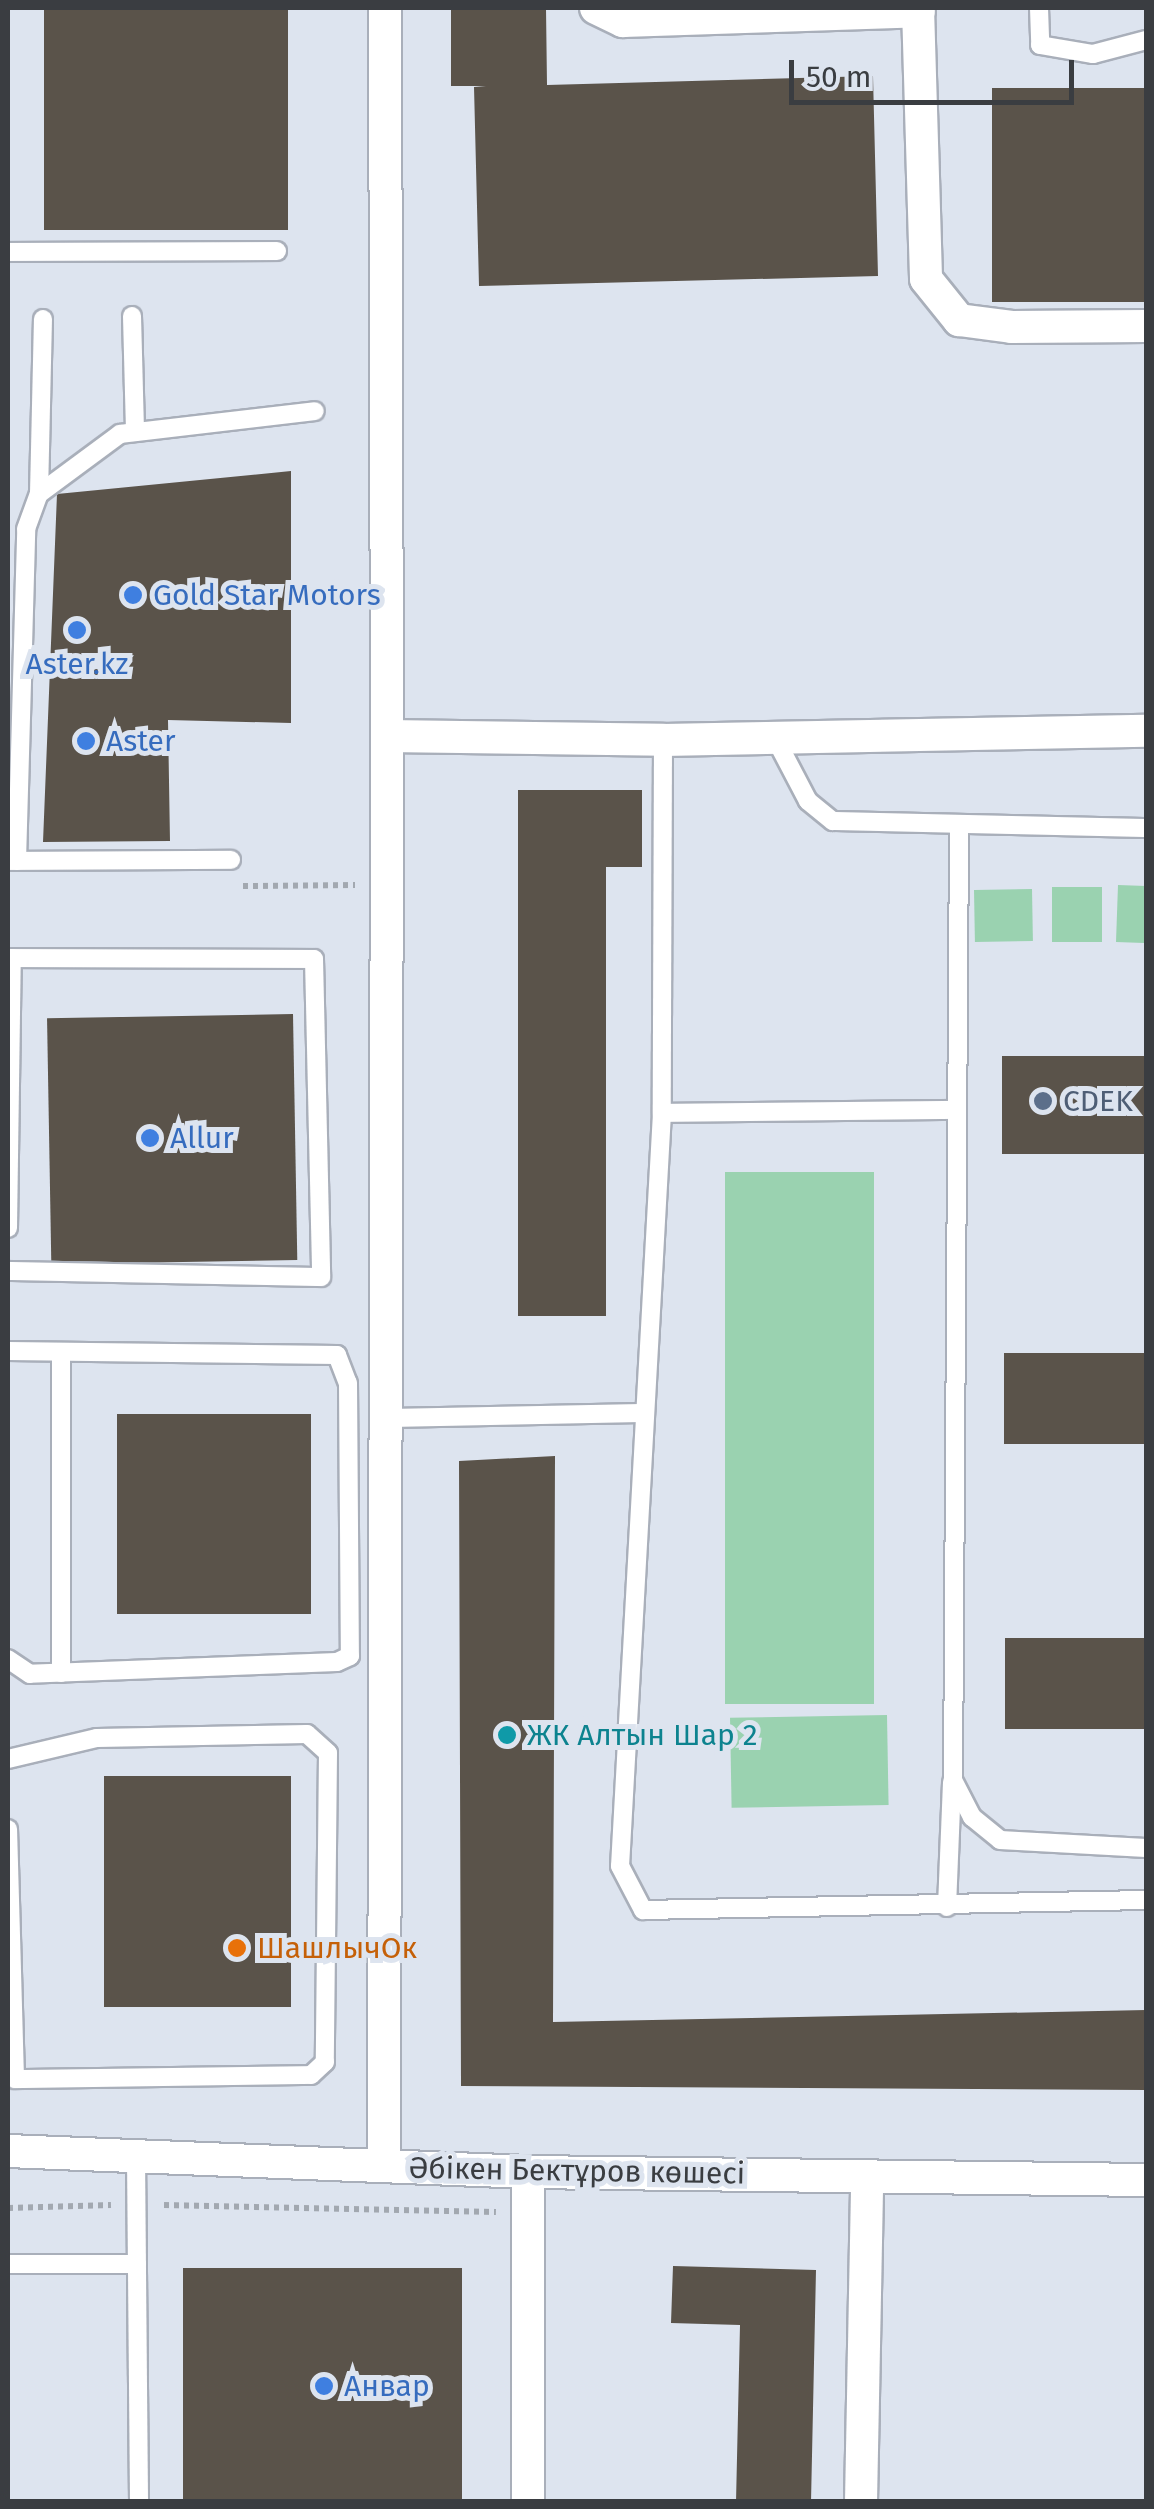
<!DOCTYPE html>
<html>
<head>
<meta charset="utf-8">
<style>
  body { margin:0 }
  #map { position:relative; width:1154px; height:2509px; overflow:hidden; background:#dde4ef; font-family:"Fira Sans",sans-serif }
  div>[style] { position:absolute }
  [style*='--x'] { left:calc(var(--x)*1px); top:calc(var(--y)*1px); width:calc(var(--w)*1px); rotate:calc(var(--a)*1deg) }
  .green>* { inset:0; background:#9ad2b0; transform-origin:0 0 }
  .building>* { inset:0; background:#5a534a; transform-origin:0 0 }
  .path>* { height:6px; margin-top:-3px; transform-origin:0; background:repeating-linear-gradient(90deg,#a2a8b0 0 5px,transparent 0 10px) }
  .roads { filter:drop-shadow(2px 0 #a9afba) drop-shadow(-2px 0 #a9afba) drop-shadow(0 2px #a9afba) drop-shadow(0 -2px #a9afba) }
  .service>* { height:18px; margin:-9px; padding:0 9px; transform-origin:9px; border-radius:9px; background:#fff }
  .minor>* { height:32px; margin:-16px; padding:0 16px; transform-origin:16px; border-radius:16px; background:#fff }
  .dots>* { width:28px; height:28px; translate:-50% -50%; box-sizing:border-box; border:5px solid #dde4ef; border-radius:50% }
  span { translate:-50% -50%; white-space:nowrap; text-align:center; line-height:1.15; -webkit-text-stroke:10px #dde4ef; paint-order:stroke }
  .shop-label { font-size:30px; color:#366cbe }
  .left { translate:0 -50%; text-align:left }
  .service-label { font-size:30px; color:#4e5e75 }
  .culture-label { font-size:30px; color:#0d838f }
  .food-label { font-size:30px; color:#c56008 }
  .street-label { font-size:30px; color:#3a3d41 }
  .frame { position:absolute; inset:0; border:10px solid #3a3d41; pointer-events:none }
  .scale { position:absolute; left:789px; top:60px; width:285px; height:45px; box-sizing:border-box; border:5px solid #3a3d41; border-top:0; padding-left:12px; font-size:30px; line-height:35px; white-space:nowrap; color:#3a3d41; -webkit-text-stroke:8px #dde4ef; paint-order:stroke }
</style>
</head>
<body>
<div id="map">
  <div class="green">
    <div style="left:1118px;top:885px;width:28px;height:57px;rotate:2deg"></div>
    <div style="left:1102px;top:887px;width:55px;height:50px;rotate:90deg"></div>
    <div style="left:1032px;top:889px;width:52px;height:58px;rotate:89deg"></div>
    <div style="left:874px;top:1172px;width:532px;height:149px;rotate:90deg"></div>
    <div style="left:887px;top:1715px;width:90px;height:157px;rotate:89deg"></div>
  </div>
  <div class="building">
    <div style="left:44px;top:8px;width:244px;height:222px"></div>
    <div style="clip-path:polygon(451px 8px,546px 8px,547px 85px,873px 76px,878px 276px,479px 286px,474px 87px,486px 86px,451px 86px)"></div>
    <div style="left:992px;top:88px;width:154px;height:214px"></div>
    <div style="clip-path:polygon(291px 471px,291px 723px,168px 720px,170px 841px,43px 842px,57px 494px)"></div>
    <div style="clip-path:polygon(518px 790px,642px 790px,642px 867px,606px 867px,606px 1316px,518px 1316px)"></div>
    <div style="left:293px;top:1014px;width:246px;height:246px;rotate:89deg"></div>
    <div style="left:1146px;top:1056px;width:98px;height:144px;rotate:90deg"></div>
    <div style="left:1146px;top:1353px;width:91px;height:142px;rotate:90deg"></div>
    <div style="left:311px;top:1414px;width:200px;height:194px;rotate:90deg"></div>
    <div style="clip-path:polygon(555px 1456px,553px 2022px,1146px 2010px,1146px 2090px,461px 2086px,459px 1461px)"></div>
    <div style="left:1146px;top:1638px;width:91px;height:141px;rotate:90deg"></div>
    <div style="left:291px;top:1776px;width:231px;height:187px;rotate:90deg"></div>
    <div style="clip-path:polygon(673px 2266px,816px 2270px,811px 2502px,736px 2502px,740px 2325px,671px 2323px)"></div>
    <div style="left:462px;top:2268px;width:234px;height:279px;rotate:90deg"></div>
  </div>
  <div class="path">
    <div style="--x:243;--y:886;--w:112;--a:-0.5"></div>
    <div style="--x:164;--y:2205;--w:332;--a:1.2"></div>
    <div style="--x:8;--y:2208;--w:103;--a:-1.7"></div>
  </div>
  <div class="roads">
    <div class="service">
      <div style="--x:1039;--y:8;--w:37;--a:88"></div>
      <div style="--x:1040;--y:45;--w:54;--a:9.6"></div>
      <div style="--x:1093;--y:54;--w:55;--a:-14.8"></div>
      <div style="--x:8;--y:252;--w:269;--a:-0.2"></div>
      <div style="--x:132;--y:316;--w:116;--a:88.5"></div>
      <div style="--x:39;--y:494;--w:175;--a:-88.7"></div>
      <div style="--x:774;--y:736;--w:73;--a:62.4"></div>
      <div style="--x:808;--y:801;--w:32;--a:39"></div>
      <div style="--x:833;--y:821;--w:313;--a:1.3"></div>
      <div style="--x:663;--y:740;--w:373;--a:90.2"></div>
      <div style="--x:662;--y:1113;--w:295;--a:-0.6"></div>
      <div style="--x:959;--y:828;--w:952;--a:90.36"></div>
      <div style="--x:953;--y:1780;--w:42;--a:62.8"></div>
      <div style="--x:972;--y:1817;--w:36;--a:39"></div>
      <div style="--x:1000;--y:1840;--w:146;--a:3.1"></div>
      <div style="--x:8;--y:861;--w:223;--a:-0.3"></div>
      <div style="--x:17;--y:861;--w:332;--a:-88.4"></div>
      <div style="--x:26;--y:529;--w:37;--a:-70"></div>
      <div style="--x:39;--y:494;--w:101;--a:-36.5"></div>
      <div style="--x:120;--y:434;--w:196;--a:-6.7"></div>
      <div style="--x:8;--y:958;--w:306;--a:0.2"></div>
      <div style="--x:314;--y:959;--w:318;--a:88.7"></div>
      <div style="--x:321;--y:1277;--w:313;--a:-178.9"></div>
      <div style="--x:662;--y:1113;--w:754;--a:93.19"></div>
      <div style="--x:620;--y:1866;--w:50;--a:62.4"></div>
      <div style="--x:643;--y:1910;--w:503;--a:-1.14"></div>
      <div style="--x:8;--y:1228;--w:270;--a:-89.2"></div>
      <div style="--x:8;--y:1351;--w:329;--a:0.7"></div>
      <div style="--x:337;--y:1355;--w:30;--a:69"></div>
      <div style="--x:348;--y:1383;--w:273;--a:89.6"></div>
      <div style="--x:350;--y:1656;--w:14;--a:155"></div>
      <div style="--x:337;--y:1662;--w:307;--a:177.8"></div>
      <div style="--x:30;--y:1674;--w:27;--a:-146"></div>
      <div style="--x:61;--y:1352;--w:321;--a:90"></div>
      <div style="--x:386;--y:1418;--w:259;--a:-1.1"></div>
      <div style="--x:8;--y:1759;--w:91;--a:-13.3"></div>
      <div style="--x:97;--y:1738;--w:210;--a:-1.1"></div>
      <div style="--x:307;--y:1734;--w:28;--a:42"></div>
      <div style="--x:328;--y:1753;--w:309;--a:90.6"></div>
      <div style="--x:325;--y:2062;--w:19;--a:137"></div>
      <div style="--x:311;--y:2075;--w:296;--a:179.2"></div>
      <div style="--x:15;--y:2079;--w:250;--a:-91.6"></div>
      <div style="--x:947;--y:1907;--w:125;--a:-87.7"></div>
      <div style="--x:136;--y:2156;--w:346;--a:89.5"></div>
      <div style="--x:8;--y:2264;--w:129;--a:0"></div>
    </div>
    <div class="minor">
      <div style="--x:385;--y:8;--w:728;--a:89.84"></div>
      <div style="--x:387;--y:736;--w:276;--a:0.8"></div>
      <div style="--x:663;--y:740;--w:483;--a:-1.1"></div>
      <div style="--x:596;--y:8;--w:30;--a:26"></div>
      <div style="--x:623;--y:21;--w:296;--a:-1.9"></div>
      <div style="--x:918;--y:8;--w:271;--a:88.3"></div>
      <div style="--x:926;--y:279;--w:53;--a:51.2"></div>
      <div style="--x:959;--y:320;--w:53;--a:7.5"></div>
      <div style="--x:1012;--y:327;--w:134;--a:-0.4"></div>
      <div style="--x:8;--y:2151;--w:520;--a:2.31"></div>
      <div style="--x:528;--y:2172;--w:618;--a:0.74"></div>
      <div style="--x:384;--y:2166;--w:1430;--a:-89.88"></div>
      <div style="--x:528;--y:2172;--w:330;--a:90"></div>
      <div style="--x:861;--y:2502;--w:325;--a:-88.9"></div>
    </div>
  </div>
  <div class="dots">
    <div style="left:133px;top:595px;background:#3f7fe0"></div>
    <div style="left:77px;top:630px;background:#3f7fe0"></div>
    <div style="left:86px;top:741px;background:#3f7fe0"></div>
    <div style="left:1043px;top:1101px;background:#5c6f8a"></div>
    <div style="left:150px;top:1138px;background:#3f7fe0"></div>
    <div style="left:507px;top:1735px;background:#0f9aa8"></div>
    <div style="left:237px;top:1948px;background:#e8710a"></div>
    <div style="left:324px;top:2386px;background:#3f7fe0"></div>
  </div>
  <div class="shop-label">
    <span class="left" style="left:153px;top:595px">Gold Star Motors</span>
    <span style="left:77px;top:664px">Aster.kz</span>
    <span class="left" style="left:106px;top:741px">Aster</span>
    <span class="left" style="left:170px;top:1138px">Allur</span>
    <span class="left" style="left:344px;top:2386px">Анвар</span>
  </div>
  <div class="service-label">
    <span class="left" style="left:1063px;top:1101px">CDEK</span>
  </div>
  <div class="culture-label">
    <span class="left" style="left:527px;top:1735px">ЖК Алтын Шар 2</span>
  </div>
  <div class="food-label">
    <span class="left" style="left:257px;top:1948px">ШашлычОк</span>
  </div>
  <div class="street-label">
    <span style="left:577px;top:2171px;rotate:1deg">Әбікен Бектұров көшесі</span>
  </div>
  <div class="frame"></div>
  <div class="scale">50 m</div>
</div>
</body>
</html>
